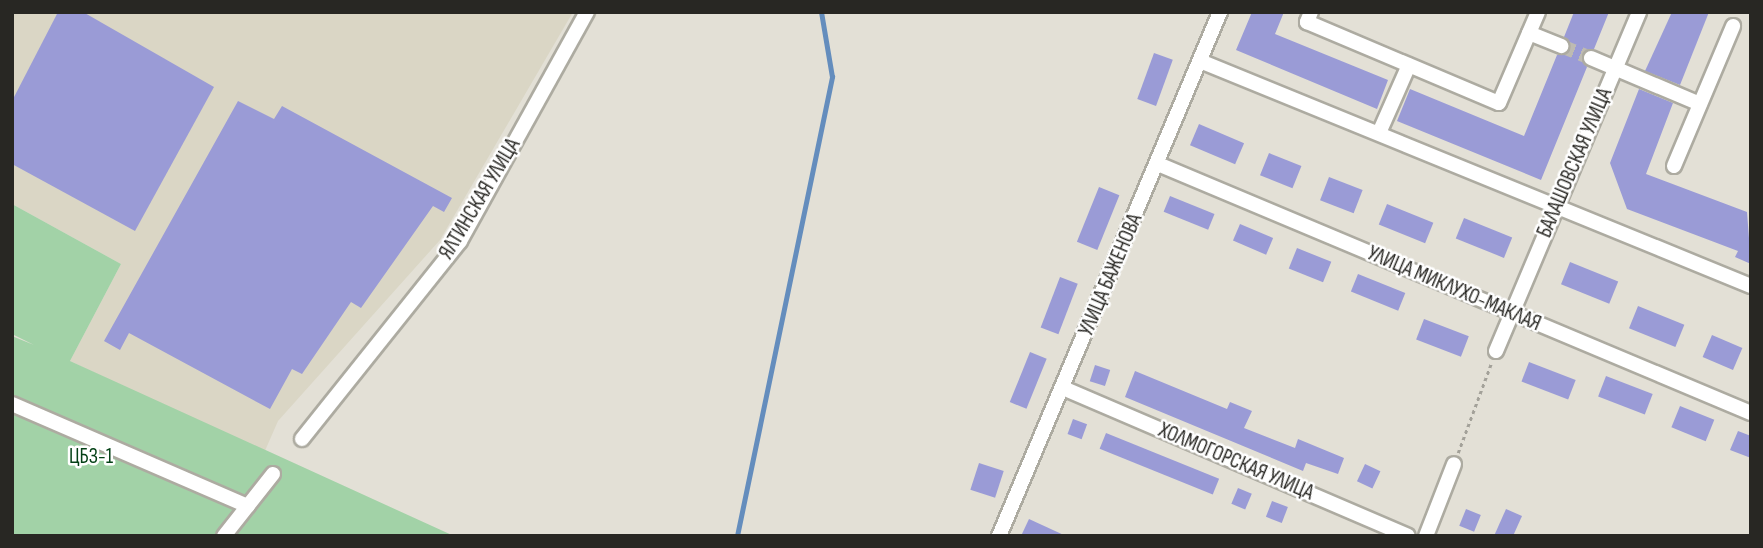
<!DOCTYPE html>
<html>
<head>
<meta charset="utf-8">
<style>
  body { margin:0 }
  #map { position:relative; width:1763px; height:548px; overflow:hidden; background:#e3e0d6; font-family:"Sofia Sans Condensed",sans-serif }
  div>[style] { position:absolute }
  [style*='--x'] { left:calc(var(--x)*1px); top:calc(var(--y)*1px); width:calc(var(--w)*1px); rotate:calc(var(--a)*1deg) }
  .built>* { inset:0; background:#dad6c5 }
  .green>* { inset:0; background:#a2d2a7 }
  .stream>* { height:4.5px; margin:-2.25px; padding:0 2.25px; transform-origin:2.25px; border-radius:2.25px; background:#648dbd }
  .building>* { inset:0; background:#9a9bd6; transform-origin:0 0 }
  .minor-tunnel>* { height:14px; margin-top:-7px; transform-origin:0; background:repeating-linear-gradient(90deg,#bebbb2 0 14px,transparent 0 21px) }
  .path>* { height:2.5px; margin-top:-1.25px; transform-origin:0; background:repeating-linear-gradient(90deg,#a3a199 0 3.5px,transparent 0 7px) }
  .roads { filter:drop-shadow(2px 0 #adaba1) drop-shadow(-2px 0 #adaba1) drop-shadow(0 2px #adaba1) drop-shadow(0 -2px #adaba1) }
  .minor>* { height:14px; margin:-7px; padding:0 7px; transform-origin:7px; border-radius:7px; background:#fff }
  span { translate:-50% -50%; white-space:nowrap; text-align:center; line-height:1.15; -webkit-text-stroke:5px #fff; paint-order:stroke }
  .street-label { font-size:21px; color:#282723 }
  .park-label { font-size:21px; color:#044116 }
  .frame { position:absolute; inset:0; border:14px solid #282723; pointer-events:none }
</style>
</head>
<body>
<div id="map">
  <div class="built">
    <div style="clip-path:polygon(12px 12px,573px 12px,440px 240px,278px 421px,264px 453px,70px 361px,121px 264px,12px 204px)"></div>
  </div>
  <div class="green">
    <div style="clip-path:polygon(12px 204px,121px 264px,70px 361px,454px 536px,12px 536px,12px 336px,34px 345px,12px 334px)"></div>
  </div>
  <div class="stream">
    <div style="--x:737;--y:536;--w:469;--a:-78.3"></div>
    <div style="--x:832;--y:77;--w:66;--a:-99.6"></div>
  </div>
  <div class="building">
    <div style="clip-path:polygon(58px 12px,83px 12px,214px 87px,135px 231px,12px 164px,12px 101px)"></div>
    <div style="clip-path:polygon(1252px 12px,1284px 12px,1275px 34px,1388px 80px,1377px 109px,1236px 50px)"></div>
    <div style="clip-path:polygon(1574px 12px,1609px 12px,1594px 49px,1582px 55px,1587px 67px,1541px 180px,1397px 121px,1410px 89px,1524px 136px,1557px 55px,1570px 50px,1564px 37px)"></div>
    <div style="clip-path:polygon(1672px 12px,1709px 12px,1680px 85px,1645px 71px)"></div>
    <div style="left:1154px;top:53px;width:20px;height:49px;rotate:20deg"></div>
    <div style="clip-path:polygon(1639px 89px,1673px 103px,1646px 174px,1747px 212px,1751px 264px,1735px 257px,1738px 251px,1627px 209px,1610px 163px)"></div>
    <div style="clip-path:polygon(238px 101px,274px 119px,282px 106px,452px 198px,444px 212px,433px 206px,361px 308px,351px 302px,302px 374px,292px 369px,270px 409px,129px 333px,120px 350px,104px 341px)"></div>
    <div style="left:1199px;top:124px;width:49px;height:23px;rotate:23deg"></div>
    <div style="left:1269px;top:153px;width:35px;height:24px;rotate:22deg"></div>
    <div style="left:1329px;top:177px;width:36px;height:25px;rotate:21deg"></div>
    <div style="left:1099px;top:187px;width:22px;height:59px;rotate:22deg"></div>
    <div style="left:1170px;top:196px;width:48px;height:17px;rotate:22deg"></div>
    <div style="left:1387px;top:204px;width:50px;height:22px;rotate:22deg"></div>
    <div style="left:1464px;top:218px;width:52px;height:22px;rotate:22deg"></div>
    <div style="left:1240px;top:224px;width:36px;height:18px;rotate:23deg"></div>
    <div style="left:1297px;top:248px;width:37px;height:22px;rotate:22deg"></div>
    <div style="left:1570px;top:262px;width:52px;height:24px;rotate:22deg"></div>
    <div style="left:1358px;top:274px;width:51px;height:19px;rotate:22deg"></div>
    <div style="left:1060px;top:277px;width:19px;height:54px;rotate:21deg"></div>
    <div style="left:1638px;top:306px;width:50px;height:24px;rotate:22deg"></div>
    <div style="left:1424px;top:319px;width:48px;height:22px;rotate:21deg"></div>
    <div style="left:1712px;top:335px;width:33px;height:24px;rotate:23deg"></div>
    <div style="left:1030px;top:352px;width:18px;height:54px;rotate:22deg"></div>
    <div style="left:1529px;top:362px;width:50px;height:21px;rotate:21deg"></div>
    <div style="left:1095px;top:365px;width:16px;height:17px;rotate:18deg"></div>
    <div style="clip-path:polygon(1135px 371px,1227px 409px,1230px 402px,1252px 411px,1244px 428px,1295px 448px,1298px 439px,1344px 458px,1338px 474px,1306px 463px,1303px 471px,1125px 397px)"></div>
    <div style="left:1606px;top:376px;width:50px;height:22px;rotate:21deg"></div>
    <div style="left:1680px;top:406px;width:37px;height:23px;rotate:22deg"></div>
    <div style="left:1073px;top:419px;width:15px;height:16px;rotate:20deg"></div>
    <div style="clip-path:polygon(1738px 431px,1751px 436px,1751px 458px,1730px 450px)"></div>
    <div style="left:1106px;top:433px;width:122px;height:17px;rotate:22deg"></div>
    <div style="left:979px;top:463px;width:26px;height:28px;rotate:18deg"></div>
    <div style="left:1365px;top:464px;width:17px;height:19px;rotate:25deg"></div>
    <div style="left:1238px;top:488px;width:15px;height:17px;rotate:23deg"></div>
    <div style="left:1272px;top:501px;width:17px;height:17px;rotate:21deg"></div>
    <div style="left:1466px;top:509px;width:16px;height:18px;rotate:22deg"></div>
    <div style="clip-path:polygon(1506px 509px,1522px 516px,1513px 536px,1494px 536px)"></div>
    <div style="clip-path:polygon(1029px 519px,1066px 536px,1021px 536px)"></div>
  </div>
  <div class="minor-tunnel">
    <div style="--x:1561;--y:46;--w:32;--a:22"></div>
  </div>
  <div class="path">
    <div style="--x:1458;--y:453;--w:95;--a:-69.7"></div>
  </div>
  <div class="roads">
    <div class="minor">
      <div style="--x:1311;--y:12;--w:11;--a:112"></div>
      <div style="--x:1307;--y:22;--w:208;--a:22.9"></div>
      <div style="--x:1499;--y:103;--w:99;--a:-66.8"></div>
      <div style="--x:1529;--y:33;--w:35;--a:22"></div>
      <div style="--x:1591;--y:58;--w:118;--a:22.9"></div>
      <div style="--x:1200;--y:61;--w:595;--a:22.21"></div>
      <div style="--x:1379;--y:133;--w:74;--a:-66.2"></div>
      <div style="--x:1158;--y:164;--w:643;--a:22.78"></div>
      <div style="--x:1674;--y:166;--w:152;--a:-67.1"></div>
      <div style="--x:1496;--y:351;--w:368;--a:-67.1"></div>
      <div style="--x:1063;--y:388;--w:375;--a:23.2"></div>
      <div style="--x:12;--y:404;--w:257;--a:23.4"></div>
      <div style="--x:302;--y:439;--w:253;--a:-51.4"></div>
      <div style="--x:460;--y:241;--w:262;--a:-61"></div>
      <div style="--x:224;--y:536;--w:79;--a:-51.7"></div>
      <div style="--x:999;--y:536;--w:569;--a:-67.13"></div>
      <div style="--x:1426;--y:536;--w:77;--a:-68.7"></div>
    </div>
  </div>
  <div class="street-label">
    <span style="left:1575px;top:163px;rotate:-67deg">БАЛАШОВСКАЯ УЛИЦА</span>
    <span style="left:480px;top:199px;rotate:-59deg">ЯЛТИНСКАЯ УЛИЦА</span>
    <span style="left:1111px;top:275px;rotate:-67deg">УЛИЦА БАЖЕНОВА</span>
    <span style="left:1454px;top:289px;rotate:23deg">УЛИЦА МИКЛУХО-МАКЛАЯ</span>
    <span style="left:1236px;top:462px;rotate:23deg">ХОЛМОГОРСКАЯ УЛИЦА</span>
  </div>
  <div class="park-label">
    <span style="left:91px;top:457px">ЦБЗ-1</span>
  </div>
  <div class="frame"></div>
</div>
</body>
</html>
